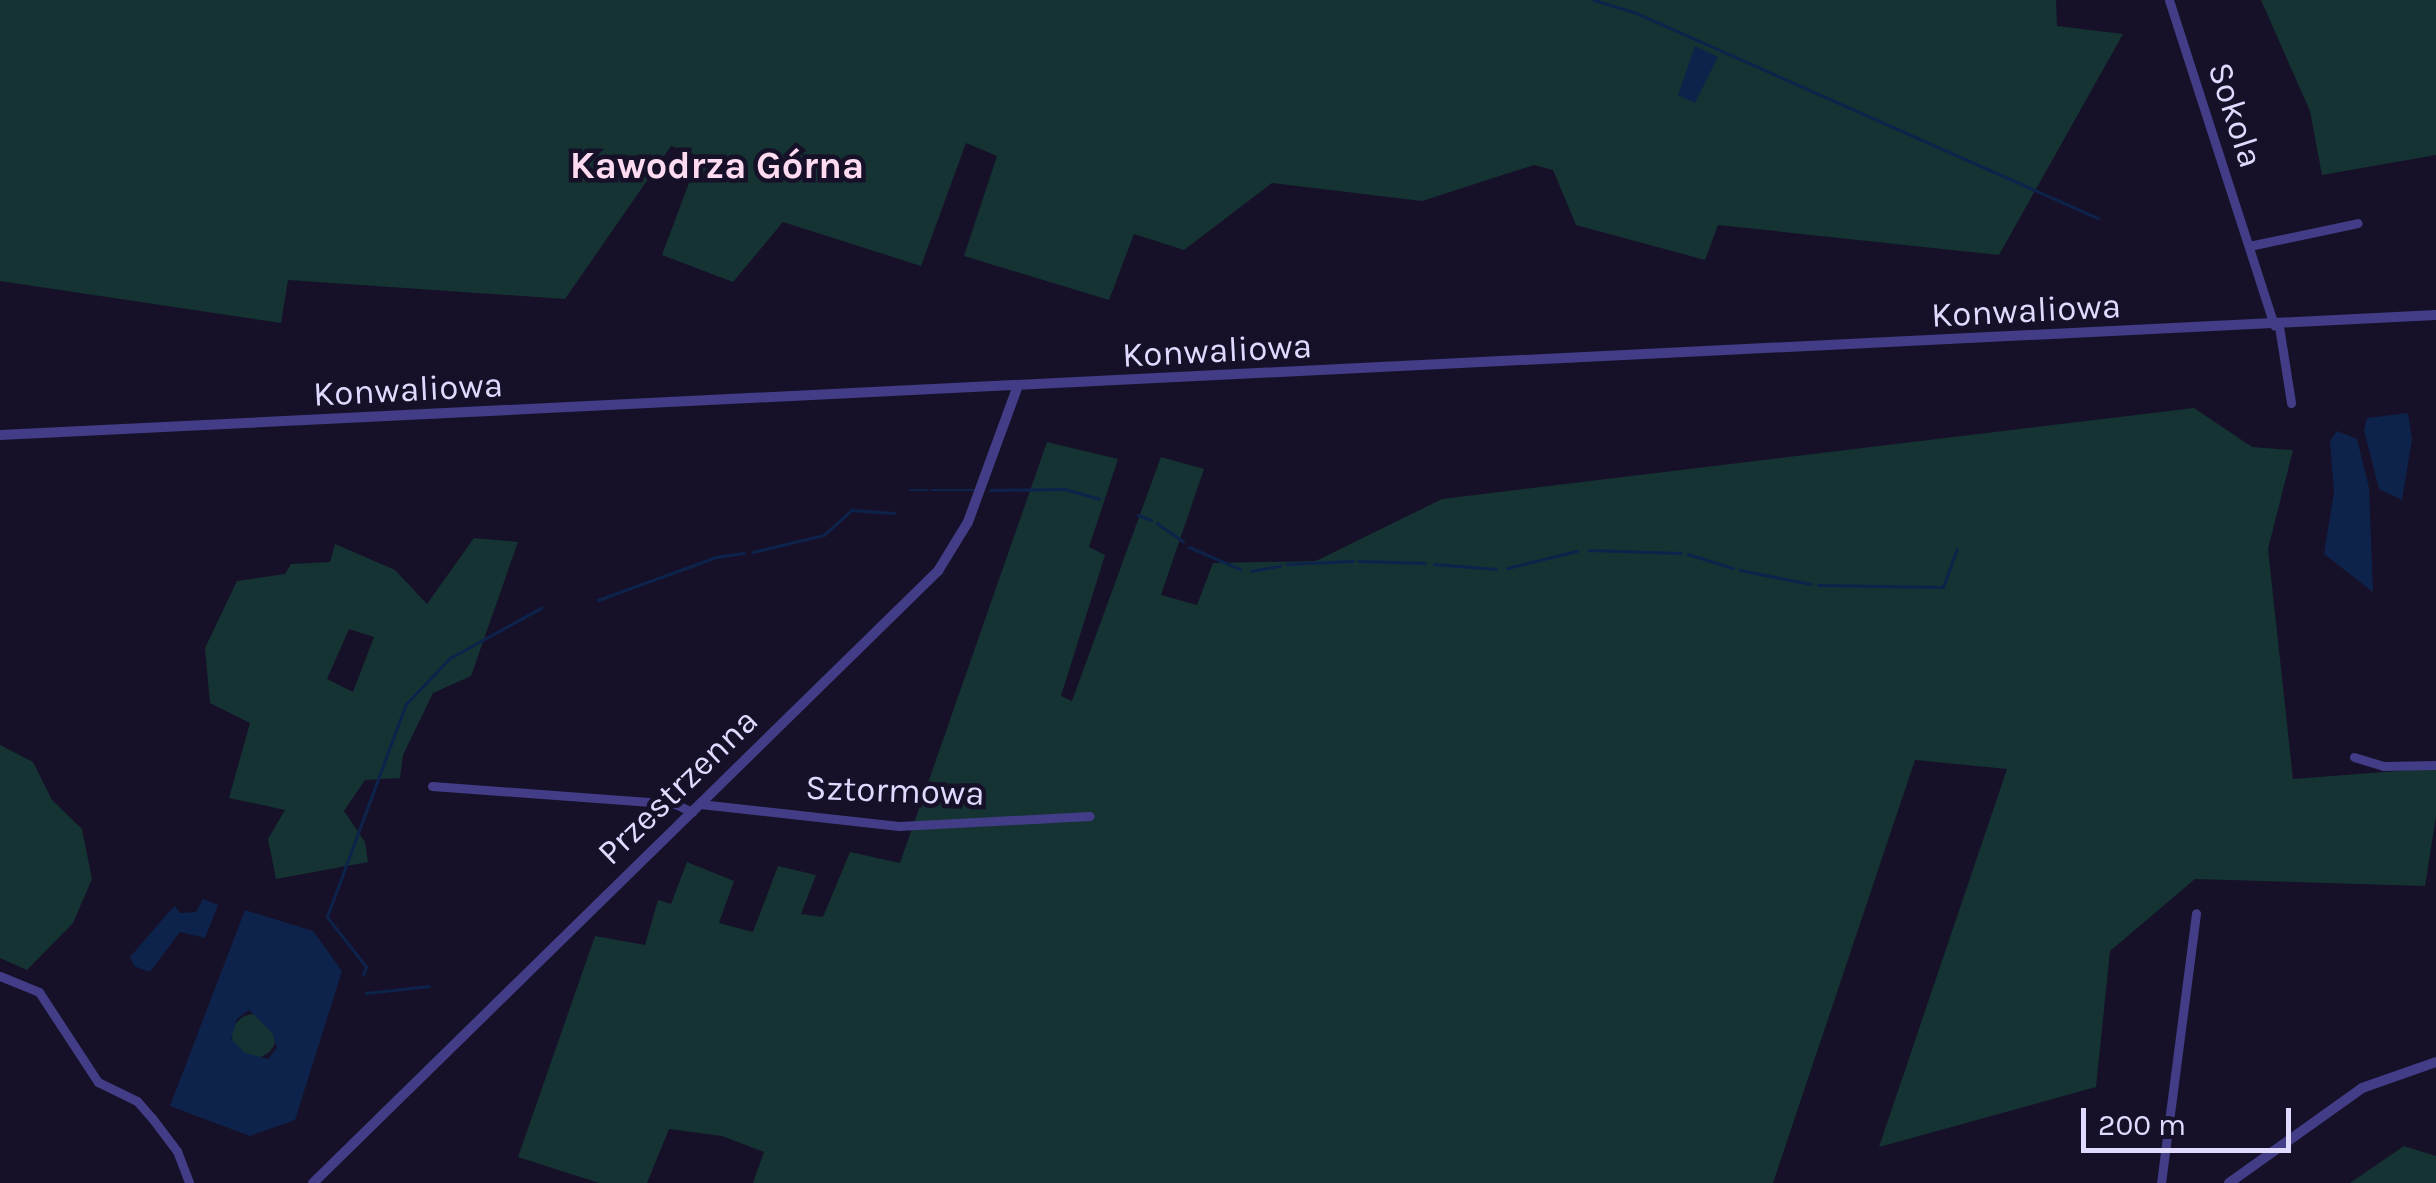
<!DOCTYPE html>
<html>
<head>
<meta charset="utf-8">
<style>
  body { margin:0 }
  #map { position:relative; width:2436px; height:1183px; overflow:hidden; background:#161129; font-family:Karla,sans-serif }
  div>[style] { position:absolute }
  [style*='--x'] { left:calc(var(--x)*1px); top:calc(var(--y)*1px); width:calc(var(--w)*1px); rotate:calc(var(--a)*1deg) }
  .green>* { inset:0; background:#143332 }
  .round { border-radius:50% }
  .water>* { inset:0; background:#0e234b }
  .stream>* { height:2.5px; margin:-1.25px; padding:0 1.25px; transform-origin:1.25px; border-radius:1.25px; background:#0e234b }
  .minor>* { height:9px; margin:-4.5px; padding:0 4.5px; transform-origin:4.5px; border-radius:4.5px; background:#423d86 }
  .tertiary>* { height:10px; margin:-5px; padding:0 5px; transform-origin:5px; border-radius:5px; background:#423d86 }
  span { translate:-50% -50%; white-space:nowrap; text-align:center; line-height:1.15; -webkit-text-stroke:9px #161129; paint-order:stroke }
  .street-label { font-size:35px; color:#dfdafe }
  .neighbourhood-label { font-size:38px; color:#fedbf1; font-weight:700 }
  .scale { position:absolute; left:2081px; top:1108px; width:210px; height:45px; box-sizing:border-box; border:5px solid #dfdafe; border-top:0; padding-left:12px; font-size:30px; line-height:35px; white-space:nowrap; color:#dfdafe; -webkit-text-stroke:8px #161129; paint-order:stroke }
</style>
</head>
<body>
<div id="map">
  <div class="green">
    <div style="clip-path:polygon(0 0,2056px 0,2057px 26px,2123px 34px,1999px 255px,1718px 225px,1705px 260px,1576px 225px,1553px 170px,1534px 165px,1422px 201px,1272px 183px,1184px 250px,1134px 234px,1109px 300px,964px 256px,997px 156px,966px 143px,921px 266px,783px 222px,733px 282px,662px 255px,699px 156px,671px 146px,565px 299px,288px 280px,281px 323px,0 281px)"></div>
    <div style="clip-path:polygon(2261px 0,2436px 0,2436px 155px,2322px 175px,2310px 111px)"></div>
    <div style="clip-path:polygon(2194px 408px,2252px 447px,2293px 450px,2268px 549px,2293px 779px,2436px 768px,2436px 816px,2425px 886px,2195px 879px,2110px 951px,2096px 1087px,1879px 1147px,2007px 769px,1915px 760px,1773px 1183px,753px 1183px,764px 1152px,722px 1136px,669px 1129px,647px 1183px,599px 1183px,518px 1157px,595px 936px,645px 945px,658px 900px,671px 904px,687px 862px,734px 881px,719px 923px,753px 932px,778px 866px,816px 875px,801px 914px,823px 917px,850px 852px,900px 863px,1047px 442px,1118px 459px,1089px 547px,1105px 555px,1061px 696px,1072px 701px,1161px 457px,1204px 469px,1161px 595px,1197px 605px,1213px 563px,1316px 561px,1442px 499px)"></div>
    <div style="clip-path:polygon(evenodd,474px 538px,518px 542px,471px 676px,433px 693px,403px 755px,400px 778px,365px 780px,344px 811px,365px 842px,368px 862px,276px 879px,268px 839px,285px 810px,229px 798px,250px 723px,210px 703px,205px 648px,237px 581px,285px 574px,291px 564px,330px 562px,335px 544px,395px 570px,427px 604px,474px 538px,349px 629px,374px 637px,353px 692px,327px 679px,349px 629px)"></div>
    <div style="clip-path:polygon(0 745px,33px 762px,52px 800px,82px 829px,92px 879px,73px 923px,27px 970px,0 958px)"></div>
    <div class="round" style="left:232px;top:1014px;width:44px;height:44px"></div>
    <div style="clip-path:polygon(2404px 1146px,2436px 1156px,2436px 1183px,2350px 1183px)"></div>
  </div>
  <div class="water">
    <div style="clip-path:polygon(1695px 46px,1718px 57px,1695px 103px,1678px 95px)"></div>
    <div style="clip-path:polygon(2408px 413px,2412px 439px,2402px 500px,2379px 489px,2364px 430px,2367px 418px)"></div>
    <div style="clip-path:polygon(2337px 431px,2357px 439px,2369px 488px,2373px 592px,2324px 554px,2334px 492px,2330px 441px)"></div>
    <div style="clip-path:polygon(203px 899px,218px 905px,205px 938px,180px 932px,150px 972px,134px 966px,130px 957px,168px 913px,175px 906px,180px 913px,196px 912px)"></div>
    <div style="clip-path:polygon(evenodd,245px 910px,313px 931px,342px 971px,295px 1120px,250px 1136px,170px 1106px,245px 910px,249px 1010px,273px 1034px,277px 1048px,268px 1059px,245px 1053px,231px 1039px,237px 1019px,249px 1010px)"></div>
  </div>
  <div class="stream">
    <div style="--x:1594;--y:0;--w:42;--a:16.7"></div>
    <div style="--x:1634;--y:12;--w:508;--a:23.94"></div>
    <div style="--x:910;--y:490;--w:18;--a:0"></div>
    <div style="--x:932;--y:490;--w:42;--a:0"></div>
    <div style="--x:990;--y:490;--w:75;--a:-0.8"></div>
    <div style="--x:1065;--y:489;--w:35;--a:16"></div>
    <div style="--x:1138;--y:515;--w:14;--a:21"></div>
    <div style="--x:1157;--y:523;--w:32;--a:35"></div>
    <div style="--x:1189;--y:547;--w:56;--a:23.3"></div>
    <div style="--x:1589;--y:550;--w:92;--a:1.9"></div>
    <div style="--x:753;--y:552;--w:73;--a:-13.5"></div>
    <div style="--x:824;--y:535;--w:38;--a:-42"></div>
    <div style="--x:852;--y:510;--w:42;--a:4.1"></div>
    <div style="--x:1688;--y:554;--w:47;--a:17.3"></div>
    <div style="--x:1359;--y:561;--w:66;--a:1.7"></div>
    <div style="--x:1287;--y:564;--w:66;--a:-2.6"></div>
    <div style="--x:1434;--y:564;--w:62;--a:4.6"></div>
    <div style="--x:1507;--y:568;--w:72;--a:-13.7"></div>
    <div style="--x:1740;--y:570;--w:72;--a:11.2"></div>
    <div style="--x:1251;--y:571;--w:29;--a:-10"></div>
    <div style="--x:1818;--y:585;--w:125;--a:0.9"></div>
    <div style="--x:1943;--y:587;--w:40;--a:-69.8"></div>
    <div style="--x:598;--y:600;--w:126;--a:-20"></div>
    <div style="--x:716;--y:557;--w:28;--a:-8"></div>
    <div style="--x:363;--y:975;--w:9;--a:-69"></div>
    <div style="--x:366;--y:967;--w:63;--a:-128"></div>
    <div style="--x:327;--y:917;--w:227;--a:-69.7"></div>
    <div style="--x:406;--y:704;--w:64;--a:-46.3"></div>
    <div style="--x:450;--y:658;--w:104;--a:-28.8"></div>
    <div style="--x:366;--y:993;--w:63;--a:-6.3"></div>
  </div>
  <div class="minor">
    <div style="--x:2169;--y:0;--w:342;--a:72.1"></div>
    <div style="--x:2249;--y:246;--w:111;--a:-11.9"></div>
    <div style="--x:2279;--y:326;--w:78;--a:81.1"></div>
    <div style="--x:2354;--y:757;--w:30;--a:17"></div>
    <div style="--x:2383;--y:766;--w:53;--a:-1.1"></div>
    <div style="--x:432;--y:786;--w:244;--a:4.2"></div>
    <div style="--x:675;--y:804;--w:19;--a:25"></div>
    <div style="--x:700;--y:804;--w:200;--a:6.3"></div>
    <div style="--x:899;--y:826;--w:191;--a:-3"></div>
    <div style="--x:0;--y:976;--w:42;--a:22.3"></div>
    <div style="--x:39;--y:992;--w:108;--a:56.8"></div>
    <div style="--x:98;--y:1082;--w:43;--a:26"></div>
    <div style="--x:137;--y:1101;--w:23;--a:49"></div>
    <div style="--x:152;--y:1118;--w:41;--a:52.9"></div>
    <div style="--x:177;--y:1151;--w:34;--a:69"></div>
    <div style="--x:2161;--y:1183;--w:272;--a:-82.6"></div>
  </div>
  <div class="tertiary">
    <div style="--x:0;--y:435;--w:2439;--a:-2.82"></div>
    <div style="--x:313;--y:1183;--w:875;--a:-44.4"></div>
    <div style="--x:938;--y:571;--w:57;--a:-58.5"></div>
    <div style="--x:968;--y:522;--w:143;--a:-69.9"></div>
    <div style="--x:2229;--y:1183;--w:163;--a:-35.5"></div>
    <div style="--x:2362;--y:1088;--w:78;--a:-19.4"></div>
  </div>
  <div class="street-label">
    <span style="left:2235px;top:115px;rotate:72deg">Sokola</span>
    <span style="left:2026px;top:311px;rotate:-3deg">Konwaliowa</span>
    <span style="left:1217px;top:351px;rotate:-3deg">Konwaliowa</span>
    <span style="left:408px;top:390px;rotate:-3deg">Konwaliowa</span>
    <span style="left:678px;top:787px;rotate:-44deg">Przestrzenna</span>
    <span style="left:895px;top:791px;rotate:2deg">Sztormowa</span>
  </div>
  <div class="neighbourhood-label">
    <span style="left:717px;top:166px">Kawodrza Górna</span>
  </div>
  <div class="scale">200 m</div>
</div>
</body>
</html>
